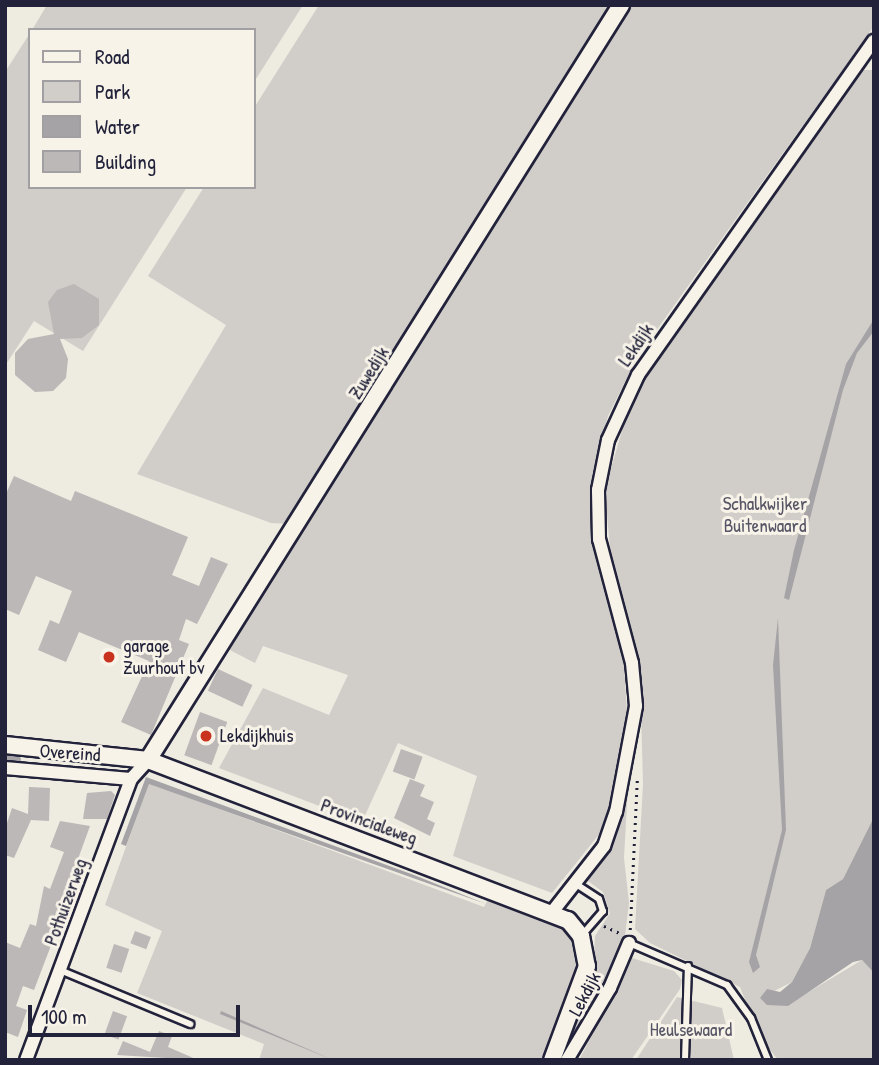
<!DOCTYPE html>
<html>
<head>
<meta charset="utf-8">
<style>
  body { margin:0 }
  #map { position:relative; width:879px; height:1065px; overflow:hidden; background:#eeebe1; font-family:"Patrick Hand",sans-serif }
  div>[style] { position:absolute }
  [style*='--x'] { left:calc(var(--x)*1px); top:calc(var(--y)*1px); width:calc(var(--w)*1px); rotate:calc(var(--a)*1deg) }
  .green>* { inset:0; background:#d1cdc9 }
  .water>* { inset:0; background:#a6a3a6 }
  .canal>* { height:14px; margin:-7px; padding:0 7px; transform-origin:7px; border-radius:7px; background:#a6a3a6 }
  .building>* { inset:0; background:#bbb8b7; transform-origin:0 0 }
  .path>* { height:2.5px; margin-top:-1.25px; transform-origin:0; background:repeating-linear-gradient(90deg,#22223b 0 2px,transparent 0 7px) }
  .roads { filter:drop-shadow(2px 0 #22223b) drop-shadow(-2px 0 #22223b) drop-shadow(0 2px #22223b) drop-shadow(0 -2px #22223b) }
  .service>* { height:6px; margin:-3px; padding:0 3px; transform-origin:3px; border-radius:3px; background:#f7f3e8 }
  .minor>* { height:12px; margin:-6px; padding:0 6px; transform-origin:6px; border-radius:6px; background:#f7f3e8 }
  .tertiary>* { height:16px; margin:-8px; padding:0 8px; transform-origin:8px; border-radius:8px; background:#f7f3e8 }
  .dots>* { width:19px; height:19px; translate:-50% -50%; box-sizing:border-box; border:4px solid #f7f3e8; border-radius:50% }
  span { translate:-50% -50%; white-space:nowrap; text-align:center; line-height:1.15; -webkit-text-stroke:6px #f7f3e8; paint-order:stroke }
  .street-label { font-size:19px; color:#22223b }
  .park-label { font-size:19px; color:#575566 }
  .poi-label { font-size:19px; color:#22223b }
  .left { translate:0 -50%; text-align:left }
  .frame { position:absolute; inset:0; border:7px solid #22223b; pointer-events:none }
  .legend { position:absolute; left:28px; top:28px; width:228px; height:161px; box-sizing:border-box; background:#f7f3e8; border:2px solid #a29fa3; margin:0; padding:9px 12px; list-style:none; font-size:21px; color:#22223b }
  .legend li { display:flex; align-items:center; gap:14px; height:35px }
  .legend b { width:35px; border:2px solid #a29fa3 }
  .scale { position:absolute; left:28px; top:1005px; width:212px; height:32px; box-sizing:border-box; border:4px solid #22223b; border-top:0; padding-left:9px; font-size:21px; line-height:24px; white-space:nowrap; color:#22223b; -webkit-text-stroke:5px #f7f3e8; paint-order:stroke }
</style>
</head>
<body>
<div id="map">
  <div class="green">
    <div style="clip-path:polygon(47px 5px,303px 5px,254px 82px,254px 30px,32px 30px)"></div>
    <div style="clip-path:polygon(319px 5px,615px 5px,294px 524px,271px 523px,137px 474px,226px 325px,148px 276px,204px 187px,254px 187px,254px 108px)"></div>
    <div style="clip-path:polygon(628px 5px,874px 5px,874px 26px,638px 356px,608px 416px,592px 475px,591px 518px,624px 664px,627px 713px,605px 827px,552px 893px,453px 856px,477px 776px,398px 743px,362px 822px,219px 768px,263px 688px,329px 715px,348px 675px,263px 646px,255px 663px,226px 648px)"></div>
    <div style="clip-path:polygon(30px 33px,30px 187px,187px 187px,83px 351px,34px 321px,5px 366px,5px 72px)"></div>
    <div style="clip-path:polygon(861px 70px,874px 70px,874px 817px,843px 879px,826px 890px,810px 948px,792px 982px,760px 998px,807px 993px,862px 960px,874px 973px,874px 1060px,778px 1060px,759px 1035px,740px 987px,650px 943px,635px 929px,643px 784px,640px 677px,611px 562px,605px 489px,628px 410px,656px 360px)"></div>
    <div style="clip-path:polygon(629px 767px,624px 858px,629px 903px,623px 952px,568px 1051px,564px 1048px,568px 1034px,593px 979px,595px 936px,610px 913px,603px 892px,584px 878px,616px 831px)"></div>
    <div style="clip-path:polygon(149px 783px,484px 907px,490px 895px,555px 921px,573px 940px,578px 965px,542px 1060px,259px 1060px,264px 1044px,137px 993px,162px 931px,105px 905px)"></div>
    <div style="clip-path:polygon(632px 958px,674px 971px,682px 980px,680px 989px,631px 1060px,579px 1060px)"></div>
    <div style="clip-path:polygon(677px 997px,722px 1008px,734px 1060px,636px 1060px)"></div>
  </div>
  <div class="water">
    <div style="clip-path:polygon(874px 319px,874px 331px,857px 353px,843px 390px,789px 600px,784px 598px,794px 550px,846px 364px)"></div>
    <div style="clip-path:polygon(778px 618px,786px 830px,756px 955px,760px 967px,753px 973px,749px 962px,782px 830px,773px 665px)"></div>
    <div style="clip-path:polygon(146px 777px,414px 875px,486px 904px,149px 784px,126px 846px,121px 844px)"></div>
    <div style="clip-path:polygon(874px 817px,874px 973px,862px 960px,853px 962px,788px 1006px,767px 1005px,760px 998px,767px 989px,780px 992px,792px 982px,810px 948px,826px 890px,843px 879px)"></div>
    <div style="clip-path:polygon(221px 1011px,333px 1060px,220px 1014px)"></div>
  </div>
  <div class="canal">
    <div style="--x:5;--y:760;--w:9;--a:0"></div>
  </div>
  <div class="building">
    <div style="clip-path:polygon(74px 284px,99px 299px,99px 325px,82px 338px,60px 339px,68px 359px,66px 378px,53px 391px,35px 392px,15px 375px,15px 353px,28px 339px,54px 334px,48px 302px,57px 290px)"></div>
    <div style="clip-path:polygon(14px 476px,71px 501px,75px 491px,188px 537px,172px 575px,199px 586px,211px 557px,228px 564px,197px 624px,186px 619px,179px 640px,189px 644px,151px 735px,121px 722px,149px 661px,79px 632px,66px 662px,38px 650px,50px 620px,59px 624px,72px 591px,36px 576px,19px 615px,5px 609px,5px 496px)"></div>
    <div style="left:218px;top:669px;width:38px;height:24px;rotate:25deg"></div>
    <div style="left:200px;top:712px;width:29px;height:46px;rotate:20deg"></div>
    <div style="left:401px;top:749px;width:23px;height:24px;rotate:20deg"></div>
    <div style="clip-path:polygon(410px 779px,425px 785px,420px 796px,434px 802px,427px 819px,435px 823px,430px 836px,394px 818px)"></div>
    <div style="clip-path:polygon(29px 787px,50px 788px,49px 821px,31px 820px,14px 858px,5px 855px,5px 829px,12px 808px,28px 814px)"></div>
    <div style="clip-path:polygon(111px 791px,115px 795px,107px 819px,83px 819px,87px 793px)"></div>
    <div style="clip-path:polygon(60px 821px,90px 826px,74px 870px,79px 872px,34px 990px,23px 986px,16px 1006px,27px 1010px,18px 1037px,5px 1032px,5px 942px,20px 948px,30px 924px,36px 926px,44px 886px,50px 889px,64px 852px,50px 847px)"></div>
    <div style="left:135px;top:931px;width:17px;height:13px;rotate:21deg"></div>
    <div style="left:114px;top:944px;width:16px;height:25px;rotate:18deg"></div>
    <div style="left:113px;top:1011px;width:15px;height:25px;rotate:20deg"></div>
    <div style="clip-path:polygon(159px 1031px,172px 1036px,168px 1047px,198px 1060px,117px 1055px,123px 1041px,150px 1052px)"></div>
  </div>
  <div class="path">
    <div style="--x:604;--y:926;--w:17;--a:24"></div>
    <div style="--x:630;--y:930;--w:151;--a:-87.3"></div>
  </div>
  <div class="roads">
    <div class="service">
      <div style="--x:576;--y:884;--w:27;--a:33"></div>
      <div style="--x:599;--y:899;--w:13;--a:72"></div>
      <div style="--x:603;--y:911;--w:33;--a:131"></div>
      <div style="--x:629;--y:943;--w:107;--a:23.2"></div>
      <div style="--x:727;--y:985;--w:41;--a:54"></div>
      <div style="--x:751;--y:1018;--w:45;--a:68"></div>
      <div style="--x:62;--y:971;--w:139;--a:22.5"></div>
      <div style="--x:685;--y:1060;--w:94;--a:-88.2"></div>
    </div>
    <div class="minor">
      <div style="--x:5;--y:768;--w:126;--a:5"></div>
      <div style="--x:553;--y:911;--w:83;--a:-51.9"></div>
      <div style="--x:604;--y:846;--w:36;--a:-71"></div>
      <div style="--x:616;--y:812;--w:108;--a:-79.3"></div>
      <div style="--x:636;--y:706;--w:43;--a:-95.3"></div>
      <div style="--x:632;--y:663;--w:128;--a:-104.9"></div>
      <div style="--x:599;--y:539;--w:49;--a:-91.2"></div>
      <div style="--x:598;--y:490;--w:51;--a:-78.7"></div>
      <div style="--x:608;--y:440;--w:72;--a:-65.2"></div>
      <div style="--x:638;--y:375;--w:409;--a:-54.8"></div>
      <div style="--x:26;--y:1060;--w:300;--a:-69.5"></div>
      <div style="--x:131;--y:779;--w:25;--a:-48"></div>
      <div style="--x:567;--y:1060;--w:84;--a:-59.2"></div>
      <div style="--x:610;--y:988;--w:49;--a:-67.1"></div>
    </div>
    <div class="tertiary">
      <div style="--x:5;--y:745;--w:144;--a:6"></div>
      <div style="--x:148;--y:760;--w:449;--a:20.9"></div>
      <div style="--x:568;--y:920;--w:21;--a:51"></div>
      <div style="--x:581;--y:936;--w:31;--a:79"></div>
      <div style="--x:587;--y:966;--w:100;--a:110.4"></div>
      <div style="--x:148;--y:760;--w:891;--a:-57.93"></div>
    </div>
  </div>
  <div class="dots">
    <div style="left:109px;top:657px;background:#c8321e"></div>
    <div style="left:206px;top:736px;background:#c8321e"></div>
  </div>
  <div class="street-label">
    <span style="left:636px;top:345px;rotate:-56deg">Lekdijk</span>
    <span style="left:369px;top:373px;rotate:-58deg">Zuwedijk</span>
    <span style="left:70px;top:753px;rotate:4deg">Overeind</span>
    <span style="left:369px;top:822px;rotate:20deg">Provincialeweg</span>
    <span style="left:66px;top:902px;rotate:-70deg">Pothuizerweg</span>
    <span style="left:585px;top:994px;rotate:-62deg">Lekdijk</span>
  </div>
  <div class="park-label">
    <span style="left:765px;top:515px">Schalkwijker<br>Buitenwaard</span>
    <span style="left:691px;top:1030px">Heulsewaard</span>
  </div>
  <div class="poi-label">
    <span class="left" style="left:123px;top:657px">garage<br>Zuurhout bv</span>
    <span class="left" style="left:220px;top:736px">Lekdijkhuis</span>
  </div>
  <div class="frame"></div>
  <ul class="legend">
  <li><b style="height:9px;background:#f7f3e8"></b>Road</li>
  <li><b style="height:19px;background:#d1cdc9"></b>Park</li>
  <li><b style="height:19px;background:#a6a3a6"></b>Water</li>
  <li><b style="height:19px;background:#bbb8b7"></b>Building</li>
  </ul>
  <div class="scale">100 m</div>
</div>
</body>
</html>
